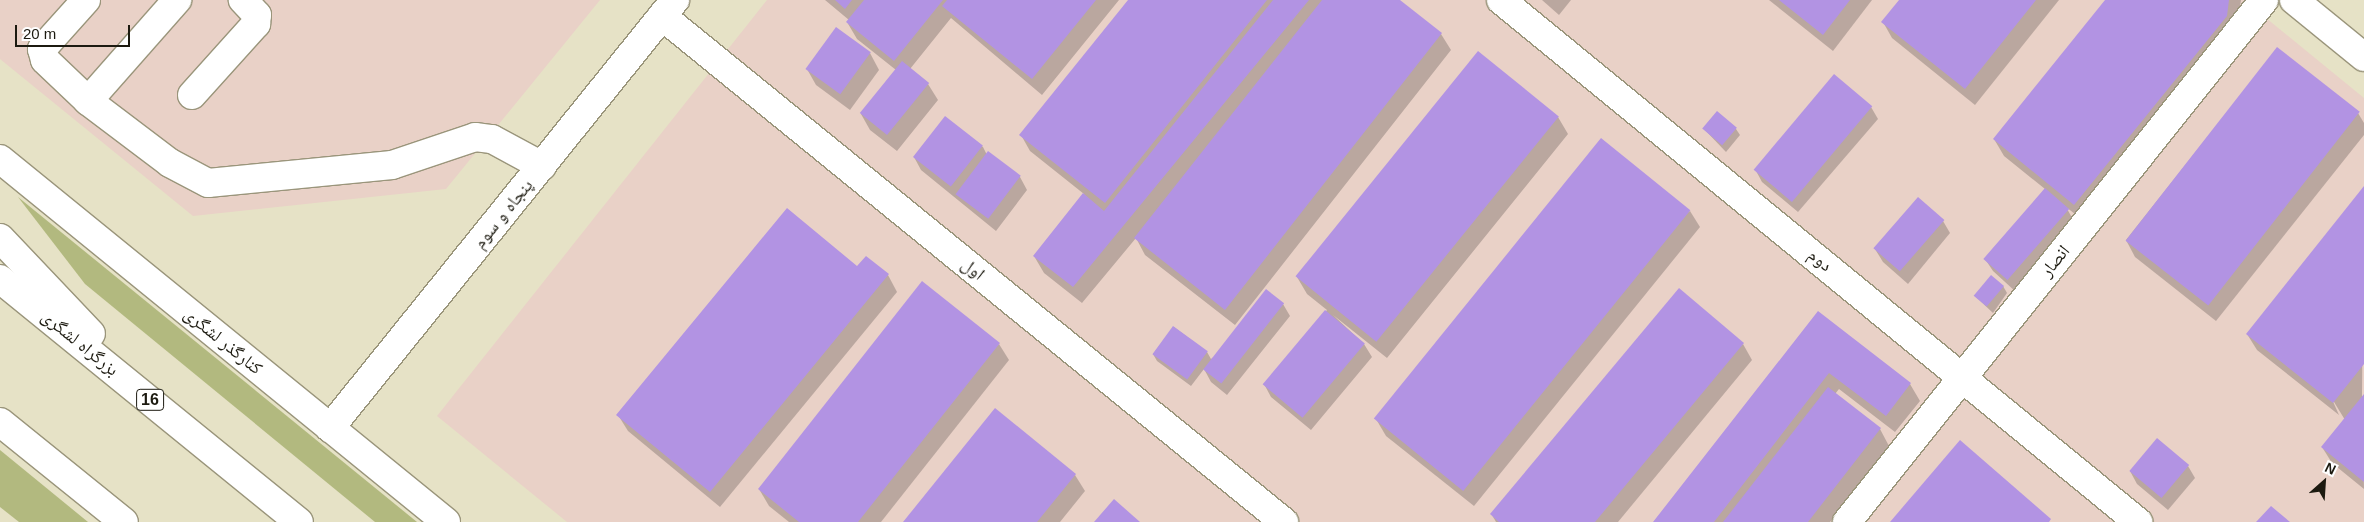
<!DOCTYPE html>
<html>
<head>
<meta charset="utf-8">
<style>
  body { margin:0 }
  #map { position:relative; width:2364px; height:522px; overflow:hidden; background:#e6e2c6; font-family:Helvetica,"Noto Naskh Arabic",sans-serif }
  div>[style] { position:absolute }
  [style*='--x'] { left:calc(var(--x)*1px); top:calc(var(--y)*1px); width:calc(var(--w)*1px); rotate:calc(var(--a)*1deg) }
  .industrial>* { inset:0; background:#e9d1c7 }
  .green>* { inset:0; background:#b2b97f }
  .shadow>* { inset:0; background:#0003 }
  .building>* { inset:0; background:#b293e3; transform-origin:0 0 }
  .roads { filter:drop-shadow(1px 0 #9a957b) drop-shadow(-1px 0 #9a957b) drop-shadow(0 1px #9a957b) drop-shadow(0 -1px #9a957b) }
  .minor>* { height:28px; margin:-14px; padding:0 14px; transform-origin:14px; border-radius:14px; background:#fff }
  .major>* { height:28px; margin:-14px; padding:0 14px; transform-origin:14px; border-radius:14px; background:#fff }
  .highway>* { height:28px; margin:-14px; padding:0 14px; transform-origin:14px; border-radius:14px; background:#fff }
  span { translate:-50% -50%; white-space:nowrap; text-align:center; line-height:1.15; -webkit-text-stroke:4px #fff; paint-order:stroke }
  .shield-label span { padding:1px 4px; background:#fff; border:1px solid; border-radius:4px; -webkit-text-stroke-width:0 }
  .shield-label { font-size:16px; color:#1c1a10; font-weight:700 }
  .street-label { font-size:18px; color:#1c1a10 }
  .north { position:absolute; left:2299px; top:457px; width:50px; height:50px; -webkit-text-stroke:4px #fff; paint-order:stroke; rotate:26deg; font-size:14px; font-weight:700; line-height:20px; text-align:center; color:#1c1a10 }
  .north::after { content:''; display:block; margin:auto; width:18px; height:22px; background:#1c1a10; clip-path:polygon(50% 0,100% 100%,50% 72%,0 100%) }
  .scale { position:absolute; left:15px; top:25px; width:115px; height:22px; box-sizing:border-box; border:2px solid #1c1a10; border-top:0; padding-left:6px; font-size:15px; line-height:18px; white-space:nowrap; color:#1c1a10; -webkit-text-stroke:4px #fff; paint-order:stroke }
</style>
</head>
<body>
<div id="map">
  <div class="industrial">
    <div style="clip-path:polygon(0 0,600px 0,446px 189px,193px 216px,0 59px)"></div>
    <div style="clip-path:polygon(767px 0,2244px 0,2364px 98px,2364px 522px,567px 522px,437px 416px)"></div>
  </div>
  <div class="green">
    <div style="clip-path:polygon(18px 197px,417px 522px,375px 522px,85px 284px)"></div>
    <div style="clip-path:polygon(0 450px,88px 522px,19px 522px,0 507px)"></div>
  </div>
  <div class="shadow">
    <div style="clip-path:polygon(825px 0,1119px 0,1042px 95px,951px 18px,910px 69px,928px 84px,938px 100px,897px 151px,870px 130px,861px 114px,896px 70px,857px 39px,847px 22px,849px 20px)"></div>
    <div style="clip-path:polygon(1129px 0,1398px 0,1441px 34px,1451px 50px,1235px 325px,1145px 255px,1136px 238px,1082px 303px,1044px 273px,1034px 256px,1084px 194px,1030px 151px,1021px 135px)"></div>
    <div style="clip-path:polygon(1542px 0,1571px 0,1559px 15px)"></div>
    <div style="clip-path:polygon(1769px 0,1872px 0,1833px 51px)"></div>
    <div style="clip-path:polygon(1900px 0,2059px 0,1975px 105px,1892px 38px,1883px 22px)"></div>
    <div style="clip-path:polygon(2107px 0,2241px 0,2236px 33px,2084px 221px,2066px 207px,2075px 223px,2016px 292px,1993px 271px,1985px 259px,2045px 189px,2004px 156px,1994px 139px)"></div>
    <div style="clip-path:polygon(2277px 49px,2358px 113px,2364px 123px,2364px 135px,2216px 321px,2135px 257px,2126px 240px)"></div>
    <div style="clip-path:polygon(870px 53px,879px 70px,850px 110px,816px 85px,807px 69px)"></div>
    <div style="clip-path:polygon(1478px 53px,1558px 117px,1568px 134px,1387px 358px,1333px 315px,1364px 344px,1372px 357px,1311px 430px,1271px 397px,1264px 384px,1327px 310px,1307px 294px,1297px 277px)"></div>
    <div style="clip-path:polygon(1871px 107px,1878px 119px,1798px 212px,1762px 182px,1755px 169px)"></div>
    <div style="clip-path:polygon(945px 118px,983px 147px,987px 155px,1020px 177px,1027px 190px,996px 231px,921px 170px,914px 157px)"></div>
    <div style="clip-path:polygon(1704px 129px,1736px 129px,1740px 135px,1726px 152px)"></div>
    <div style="clip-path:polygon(2364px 188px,2362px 394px,2364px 489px,2332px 463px,2322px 447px,2345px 420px,2331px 397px,2339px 415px,2257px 350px,2247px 334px)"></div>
    <div style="clip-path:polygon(1690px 211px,1700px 227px,1474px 506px,1386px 436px,1376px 419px)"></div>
    <div style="clip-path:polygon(1943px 221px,1950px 233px,1908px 284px,1883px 262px,1875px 249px)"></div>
    <div style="clip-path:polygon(858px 267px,888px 275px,897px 292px,720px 507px,628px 431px,618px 415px)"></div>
    <div style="clip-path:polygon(2003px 286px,2007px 293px,1993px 313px,1975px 296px)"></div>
    <div style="clip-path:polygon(1283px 304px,1290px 316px,1227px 395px,1211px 382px,1204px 369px,1191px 386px,1157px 361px,1153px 354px,1174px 327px,1207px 352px,1211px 359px)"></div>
    <div style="clip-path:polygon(1818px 312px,1910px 384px,1920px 401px,1895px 432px,1839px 389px,1835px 394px,1880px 429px,1889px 446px,1830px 522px,1655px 522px)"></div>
    <div style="clip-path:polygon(999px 344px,1009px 360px,881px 522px,789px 522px,769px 506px,759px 489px)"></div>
    <div style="clip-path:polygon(1743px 344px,1752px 360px,1618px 522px,1496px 522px,1492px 515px)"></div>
    <div style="clip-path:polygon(2188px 466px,2195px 478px,2168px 510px,2137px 484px,2130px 471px)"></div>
    <div style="clip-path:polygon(1075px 475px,1085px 491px,1060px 522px,904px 522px)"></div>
  </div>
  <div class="building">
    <div style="clip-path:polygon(835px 0,852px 0,845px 9px)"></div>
    <div style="clip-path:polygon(864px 0,943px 0,894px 61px,846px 22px)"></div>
    <div style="clip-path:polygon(947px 0,1096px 0,1032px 79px,942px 6px)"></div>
    <div style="clip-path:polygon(1128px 0,1267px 0,1105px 203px,1019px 135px)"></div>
    <div style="clip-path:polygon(1273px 0,1309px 0,1073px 287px,1033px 256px,1083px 193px,1104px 211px)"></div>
    <div style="clip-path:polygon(1322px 0,1400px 0,1442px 33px,1225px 310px,1134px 238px)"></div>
    <div style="clip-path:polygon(1779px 0,1850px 0,1823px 35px)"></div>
    <div style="clip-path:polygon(1899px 0,2036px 0,1965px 89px,1881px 22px)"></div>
    <div style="clip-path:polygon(2105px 0,2229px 0,2227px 16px,2074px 205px,1993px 139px)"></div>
    <div style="left:836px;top:27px;width:43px;height:52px;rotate:36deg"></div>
    <div style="left:2277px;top:47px;width:105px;height:246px;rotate:38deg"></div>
    <div style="left:1478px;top:51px;width:104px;height:290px;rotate:39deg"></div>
    <div style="left:902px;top:61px;width:35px;height:67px;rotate:39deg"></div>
    <div style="left:1834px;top:74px;width:50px;height:125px;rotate:40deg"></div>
    <div style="left:1717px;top:111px;width:26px;height:23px;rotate:40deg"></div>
    <div style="left:945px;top:116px;width:48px;height:52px;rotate:38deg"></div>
    <div style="left:1601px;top:138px;width:115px;height:361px;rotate:39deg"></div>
    <div style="left:988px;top:151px;width:41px;height:54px;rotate:37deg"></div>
    <div style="clip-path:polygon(2364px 186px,2364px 364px,2333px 403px,2246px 334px)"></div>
    <div style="left:2045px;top:188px;width:32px;height:94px;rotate:41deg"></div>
    <div style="left:1918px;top:197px;width:35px;height:68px;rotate:41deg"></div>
    <div style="clip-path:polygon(787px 208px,857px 266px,866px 256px,889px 274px,710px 492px,616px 415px)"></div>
    <div style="left:1991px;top:275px;width:17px;height:27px;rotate:40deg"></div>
    <div style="clip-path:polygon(922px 281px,1000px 343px,858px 522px,799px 522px,758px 489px)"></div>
    <div style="clip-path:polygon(1679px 288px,1744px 343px,1595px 522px,1499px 522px,1490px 514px)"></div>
    <div style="left:1266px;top:289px;width:23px;height:102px;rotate:38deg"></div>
    <div style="left:1325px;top:310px;width:52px;height:97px;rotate:40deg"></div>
    <div style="clip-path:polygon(1818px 311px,1911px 383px,1886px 416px,1829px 373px,1714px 522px,1653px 522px)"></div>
    <div style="left:1173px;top:326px;width:43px;height:35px;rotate:36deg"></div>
    <div style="clip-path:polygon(1828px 387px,1881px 428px,1808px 522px,1723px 522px)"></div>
    <div style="clip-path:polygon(2364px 394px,2364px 482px,2321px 447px)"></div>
    <div style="clip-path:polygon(995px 408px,1076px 474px,1037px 522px,903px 522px)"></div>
    <div style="left:2157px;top:438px;width:42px;height:43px;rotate:40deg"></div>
    <div style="clip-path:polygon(1960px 440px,2051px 519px,2049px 522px,1890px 522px)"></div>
    <div style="clip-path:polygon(1114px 499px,1140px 522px,1094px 522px)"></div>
    <div style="clip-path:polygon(2271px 506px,2290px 522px,2256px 522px)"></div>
  </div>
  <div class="roads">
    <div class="minor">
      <div style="--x:86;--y:0;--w:66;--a:131.9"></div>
      <div style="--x:42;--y:49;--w:11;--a:75"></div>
      <div style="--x:45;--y:60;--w:59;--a:43.6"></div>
      <div style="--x:88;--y:101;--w:103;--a:37.1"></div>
      <div style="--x:170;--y:163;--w:43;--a:27.8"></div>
      <div style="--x:208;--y:183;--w:185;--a:-5.6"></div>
      <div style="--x:392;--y:165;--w:88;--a:-18.6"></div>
      <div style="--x:475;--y:137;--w:17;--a:7"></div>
      <div style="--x:492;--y:139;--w:57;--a:28.4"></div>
      <div style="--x:1501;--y:0;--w:824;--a:39.33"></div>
      <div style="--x:2294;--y:0;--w:90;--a:39.2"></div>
      <div style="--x:662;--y:16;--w:802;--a:39.13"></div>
      <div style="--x:192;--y:95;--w:96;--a:-48"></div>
      <div style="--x:256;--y:24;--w:9;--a:-84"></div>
      <div style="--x:257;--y:15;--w:21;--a:-133"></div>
      <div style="--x:88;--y:101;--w:135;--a:-48.6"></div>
      <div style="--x:330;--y:428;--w:550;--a:-51.13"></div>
      <div style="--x:1847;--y:522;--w:668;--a:-51.38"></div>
    </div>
    <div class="major">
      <div style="--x:0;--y:159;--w:575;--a:39.14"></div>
    </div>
    <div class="highway">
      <div style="--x:0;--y:238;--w:132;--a:46.5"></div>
      <div style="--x:0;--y:279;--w:385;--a:39.1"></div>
      <div style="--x:0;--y:422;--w:159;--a:38.9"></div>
    </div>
  </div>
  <div class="shield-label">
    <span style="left:150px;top:400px">16</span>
  </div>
  <div class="street-label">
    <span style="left:503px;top:214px;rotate:-51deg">پنجاه و سوم</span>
    <span style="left:1820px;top:260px;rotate:39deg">دوم</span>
    <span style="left:2055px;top:261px;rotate:-51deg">انصار</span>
    <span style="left:973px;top:269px;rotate:39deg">اول</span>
    <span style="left:223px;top:341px;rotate:39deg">کنارگذر لشگری</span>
    <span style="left:80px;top:343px;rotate:39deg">بزرگراه لشگری</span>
  </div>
  <div class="north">N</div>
  <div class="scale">20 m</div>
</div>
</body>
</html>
